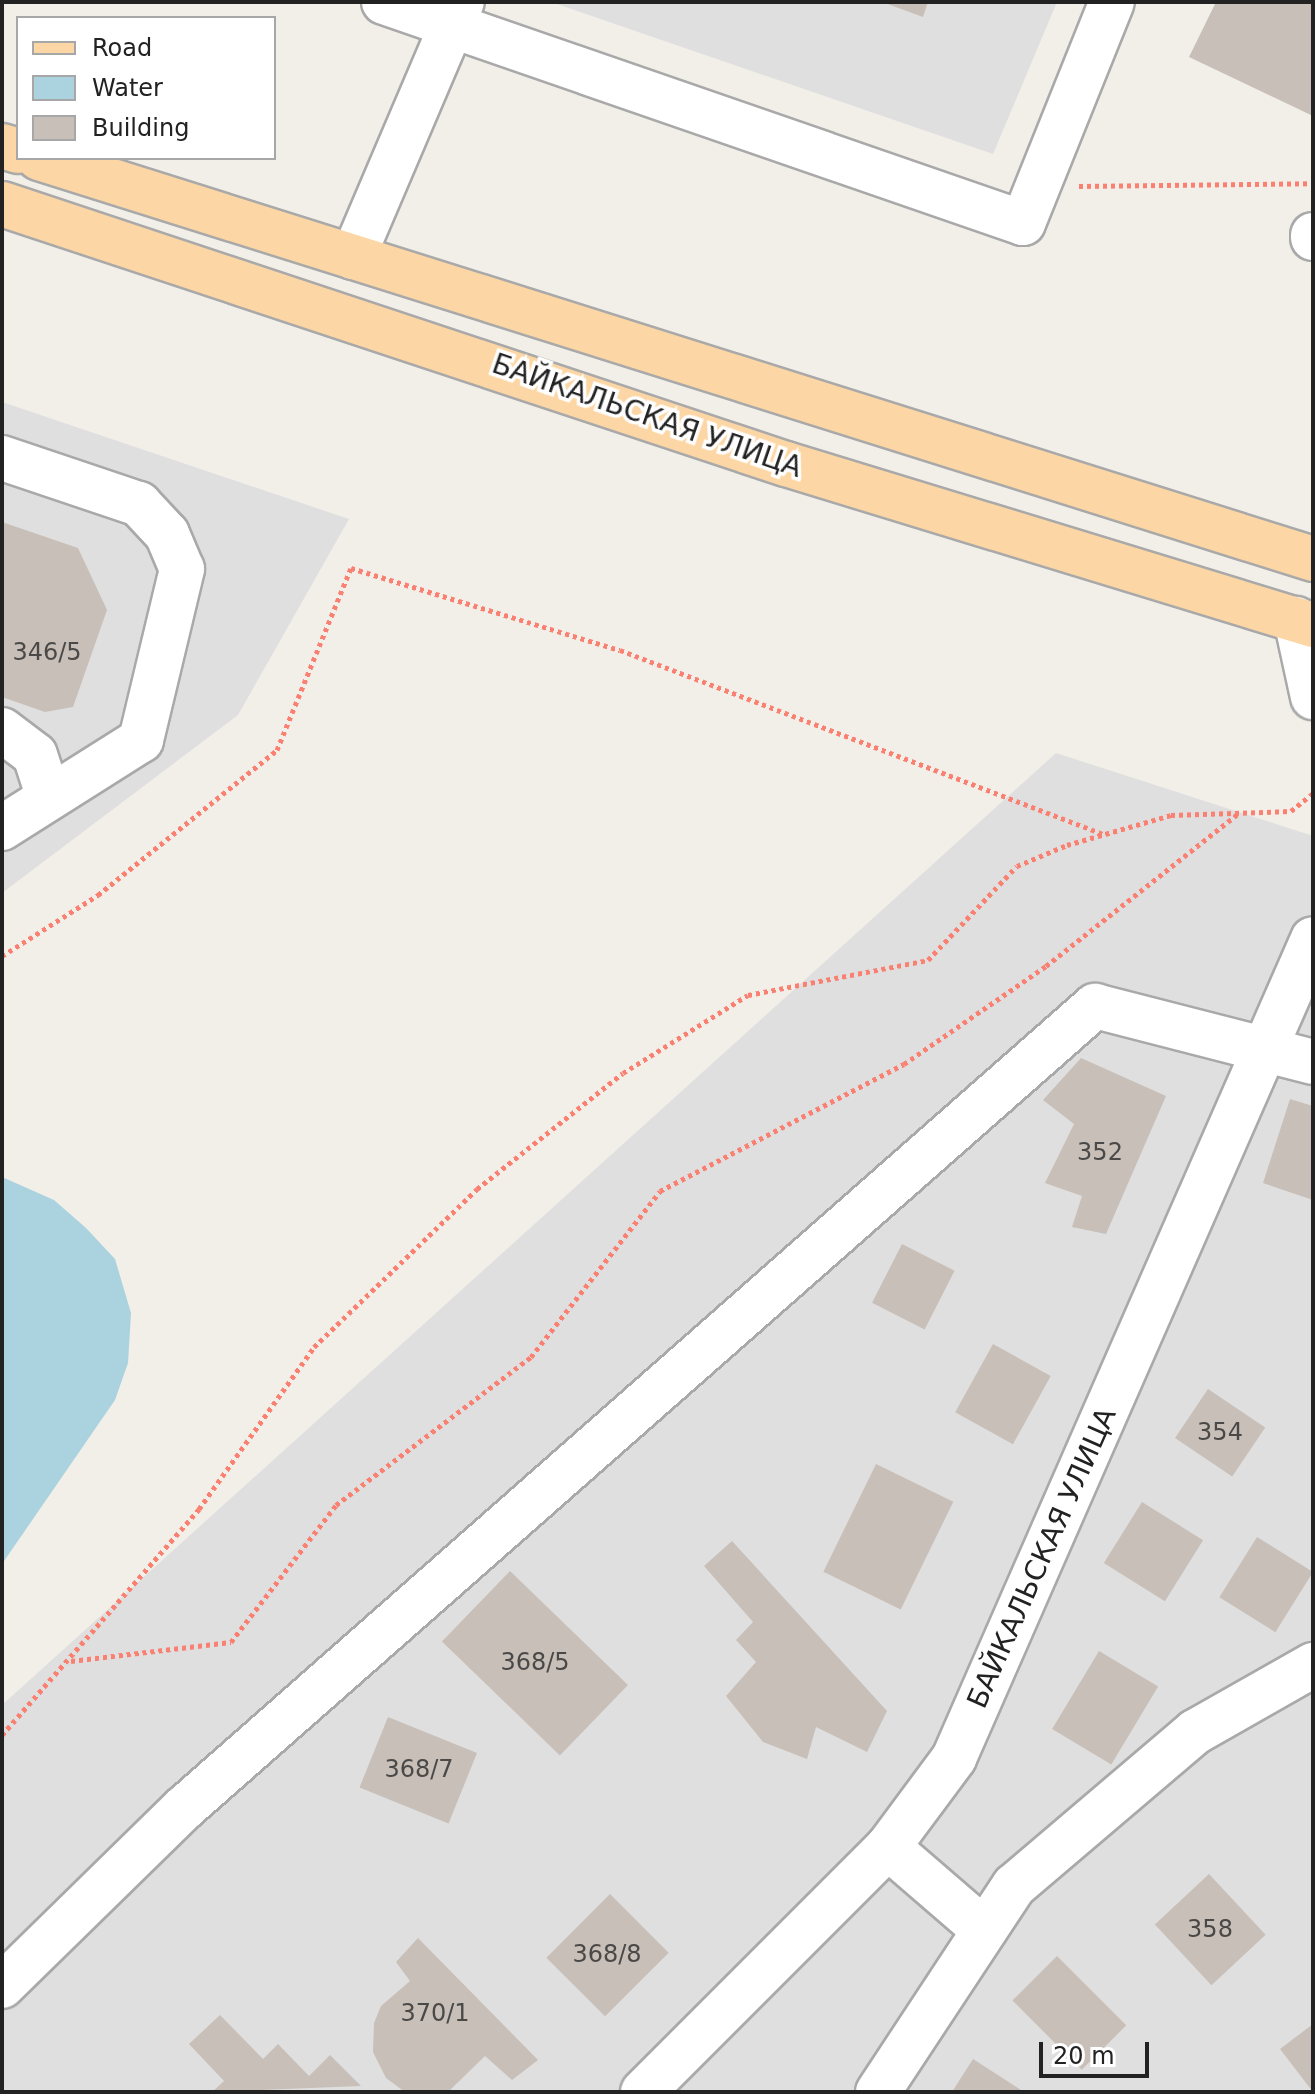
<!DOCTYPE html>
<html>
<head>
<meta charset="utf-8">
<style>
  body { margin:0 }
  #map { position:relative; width:1315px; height:2094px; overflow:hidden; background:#f2efe9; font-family:"DejaVu Sans",sans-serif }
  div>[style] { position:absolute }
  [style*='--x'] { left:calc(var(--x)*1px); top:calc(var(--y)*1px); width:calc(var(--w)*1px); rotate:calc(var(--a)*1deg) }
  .residential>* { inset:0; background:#e0dfdf }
  .water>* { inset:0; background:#aad3df }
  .building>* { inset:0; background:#c7bfb8; transform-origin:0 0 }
  .path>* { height:5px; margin-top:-2.5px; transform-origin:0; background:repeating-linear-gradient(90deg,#fa8072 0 4px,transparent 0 8px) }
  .roads { filter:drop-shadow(2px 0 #a9a9a9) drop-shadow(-2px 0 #a9a9a9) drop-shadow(0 2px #a9a9a9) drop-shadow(0 -2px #a9a9a9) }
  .minor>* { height:44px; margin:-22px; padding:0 22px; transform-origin:22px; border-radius:22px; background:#fff }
  .major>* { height:44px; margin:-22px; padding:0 22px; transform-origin:22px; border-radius:22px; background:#fcd6a4 }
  span { translate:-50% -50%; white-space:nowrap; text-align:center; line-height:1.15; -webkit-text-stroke:7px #fff; paint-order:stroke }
  .number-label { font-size:24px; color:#4b4948 }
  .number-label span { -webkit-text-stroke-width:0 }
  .street-label { font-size:28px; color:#222 }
  .frame { position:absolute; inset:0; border:4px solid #222; pointer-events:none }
  .legend { position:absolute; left:16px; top:16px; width:260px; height:144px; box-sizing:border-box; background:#fff; border:2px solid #a7a7a7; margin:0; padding:10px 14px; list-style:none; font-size:24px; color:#222 }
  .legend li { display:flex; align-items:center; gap:16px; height:40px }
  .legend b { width:40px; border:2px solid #a7a7a7 }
  .scale { position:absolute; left:1039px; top:2042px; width:110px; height:36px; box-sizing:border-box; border:4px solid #222; border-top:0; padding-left:10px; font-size:24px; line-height:28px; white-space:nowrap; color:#222; -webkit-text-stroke:6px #fff; paint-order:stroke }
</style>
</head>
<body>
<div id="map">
  <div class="residential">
    <div style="clip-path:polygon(551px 2px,1057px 2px,993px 154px)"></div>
    <div style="clip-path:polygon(2px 402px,349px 519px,238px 715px,2px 893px)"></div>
    <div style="clip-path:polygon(1056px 753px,1313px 836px,1313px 2092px,2px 2092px,2px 1705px)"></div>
  </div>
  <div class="water">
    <div style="clip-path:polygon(2px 1177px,54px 1200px,86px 1228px,115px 1259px,131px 1313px,128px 1363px,115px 1400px,2px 1564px)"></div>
  </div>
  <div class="building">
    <div style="clip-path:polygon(882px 2px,928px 2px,923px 17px)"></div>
    <div style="clip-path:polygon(1216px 2px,1313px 2px,1313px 116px,1189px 57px)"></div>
    <div style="clip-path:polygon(2px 522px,78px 548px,107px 610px,73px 707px,45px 712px,2px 697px)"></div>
    <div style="clip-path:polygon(1081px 1058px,1166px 1096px,1106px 1234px,1072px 1227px,1082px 1196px,1045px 1183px,1074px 1124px,1043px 1100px)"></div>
    <div style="clip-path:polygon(1290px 1099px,1313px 1106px,1313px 1200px,1263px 1183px)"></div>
    <div style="left:902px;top:1244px;width:59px;height:66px;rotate:27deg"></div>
    <div style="left:993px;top:1344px;width:66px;height:78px;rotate:29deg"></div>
    <div style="left:1208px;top:1389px;width:69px;height:59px;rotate:34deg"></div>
    <div style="left:876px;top:1464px;width:86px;height:120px;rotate:26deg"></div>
    <div style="left:1142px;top:1502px;width:72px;height:72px;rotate:32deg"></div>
    <div style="left:1257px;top:1537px;width:66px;height:71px;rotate:32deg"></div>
    <div style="clip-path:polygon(732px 1541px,887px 1711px,867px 1752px,816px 1727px,807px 1759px,763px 1742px,726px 1696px,756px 1662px,736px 1640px,753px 1622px,704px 1566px)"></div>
    <div style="left:510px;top:1571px;width:164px;height:98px;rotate:44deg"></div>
    <div style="left:1099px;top:1651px;width:69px;height:91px;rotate:31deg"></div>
    <div style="left:388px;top:1717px;width:96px;height:76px;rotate:22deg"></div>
    <div style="left:1209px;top:1874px;width:83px;height:74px;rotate:47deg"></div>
    <div style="left:610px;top:1894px;width:83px;height:90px;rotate:45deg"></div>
    <div style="clip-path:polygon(418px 1938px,538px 2060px,512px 2080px,485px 2056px,448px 2092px,405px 2092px,386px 2078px,373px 2052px,374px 2023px,381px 2006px,410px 1981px,396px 1962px)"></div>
    <div style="left:1057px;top:1956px;width:98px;height:63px;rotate:45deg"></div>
    <div style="clip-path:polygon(220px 2015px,263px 2059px,278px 2044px,309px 2076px,330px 2055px,361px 2086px,212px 2092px,224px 2081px,189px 2044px)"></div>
    <div style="clip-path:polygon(1313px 2024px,1313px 2092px,1280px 2049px)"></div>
    <div style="clip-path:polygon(973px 2059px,1024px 2092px,952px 2092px)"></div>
  </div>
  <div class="path">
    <div style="--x:1079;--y:186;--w:234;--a:-0.7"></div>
    <div style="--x:2;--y:956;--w:114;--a:-32.4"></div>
    <div style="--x:98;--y:895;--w:230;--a:-39"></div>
    <div style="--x:277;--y:750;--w:196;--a:-67.9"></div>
    <div style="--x:351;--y:568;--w:281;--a:17"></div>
    <div style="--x:620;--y:650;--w:517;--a:20.85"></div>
    <div style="--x:71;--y:1661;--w:161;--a:-6.8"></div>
    <div style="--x:231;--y:1642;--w:173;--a:-52.5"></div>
    <div style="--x:336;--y:1505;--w:245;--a:-37.2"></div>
    <div style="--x:531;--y:1357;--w:210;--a:-52.1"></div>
    <div style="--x:660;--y:1191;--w:275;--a:-27.5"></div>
    <div style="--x:904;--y:1064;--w:173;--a:-34.6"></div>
    <div style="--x:1046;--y:966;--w:245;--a:-38.4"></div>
    <div style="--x:2;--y:1735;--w:300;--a:-48.9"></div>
    <div style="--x:199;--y:1509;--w:199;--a:-54.6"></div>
    <div style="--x:314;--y:1347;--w:227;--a:-44.1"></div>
    <div style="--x:477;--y:1189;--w:186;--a:-38.5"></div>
    <div style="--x:623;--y:1073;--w:147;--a:-32"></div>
    <div style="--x:748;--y:995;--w:183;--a:-11"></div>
    <div style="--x:928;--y:960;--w:129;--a:-46.6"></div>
    <div style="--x:1017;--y:866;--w:54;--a:-22.8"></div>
    <div style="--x:1067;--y:845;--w:108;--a:-16.1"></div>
    <div style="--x:1171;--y:815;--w:120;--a:-1.9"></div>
    <div style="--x:1291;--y:811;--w:28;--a:-39"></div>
  </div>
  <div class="roads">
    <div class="minor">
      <div style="--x:384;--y:2;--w:676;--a:19.08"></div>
      <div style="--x:1023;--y:223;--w:238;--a:-68.1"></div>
      <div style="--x:1313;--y:235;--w:3;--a:90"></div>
      <div style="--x:353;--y:257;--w:277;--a:-66.9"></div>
      <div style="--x:2;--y:458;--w:145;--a:18.6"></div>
      <div style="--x:139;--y:504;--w:41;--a:47"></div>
      <div style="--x:167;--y:534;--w:38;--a:67"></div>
      <div style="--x:182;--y:569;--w:176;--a:103.5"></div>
      <div style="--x:141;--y:740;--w:165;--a:147.7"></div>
      <div style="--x:1296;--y:619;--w:80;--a:77.7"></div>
      <div style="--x:2;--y:730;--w:41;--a:37.1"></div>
      <div style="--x:35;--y:755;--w:42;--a:72"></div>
      <div style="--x:888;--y:1847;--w:127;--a:40.8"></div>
      <div style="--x:2;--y:1986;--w:255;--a:-44.4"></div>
      <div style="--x:184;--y:1808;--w:1214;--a:-41.36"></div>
      <div style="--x:1095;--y:1006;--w:225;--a:14.4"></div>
      <div style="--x:643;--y:2092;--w:346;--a:-45"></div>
      <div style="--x:888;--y:1847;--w:111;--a:-53.4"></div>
      <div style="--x:954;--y:1758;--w:894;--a:-66.33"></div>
      <div style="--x:878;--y:2092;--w:247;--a:-56.6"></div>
      <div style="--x:1014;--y:1886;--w:238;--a:-40.4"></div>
      <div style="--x:1195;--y:1732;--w:136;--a:-29.6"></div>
    </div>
    <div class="major">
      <div style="--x:2;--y:146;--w:17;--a:17"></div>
      <div style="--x:39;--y:158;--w:1336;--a:17.47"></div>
      <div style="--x:2;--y:204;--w:826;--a:18.35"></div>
      <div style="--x:786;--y:464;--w:551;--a:16.99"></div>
    </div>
  </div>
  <div class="number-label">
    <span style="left:47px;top:653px">346/5</span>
    <span style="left:1100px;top:1153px">352</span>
    <span style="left:1220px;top:1433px">354</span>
    <span style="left:535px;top:1663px">368/5</span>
    <span style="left:419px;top:1770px">368/7</span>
    <span style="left:1210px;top:1930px">358</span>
    <span style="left:607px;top:1955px">368/8</span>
    <span style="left:435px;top:2014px">370/1</span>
  </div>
  <div class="street-label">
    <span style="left:647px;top:416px;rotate:19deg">БАЙКАЛЬСКАЯ УЛИЦА</span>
    <span style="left:1042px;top:1558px;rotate:-66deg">БАЙКАЛЬСКАЯ УЛИЦА</span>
  </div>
  <div class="frame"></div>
  <ul class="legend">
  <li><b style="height:10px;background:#fcd6a4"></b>Road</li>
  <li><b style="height:22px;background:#aad3df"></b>Water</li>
  <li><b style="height:22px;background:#c7bfb8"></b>Building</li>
  </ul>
  <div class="scale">20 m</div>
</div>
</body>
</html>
